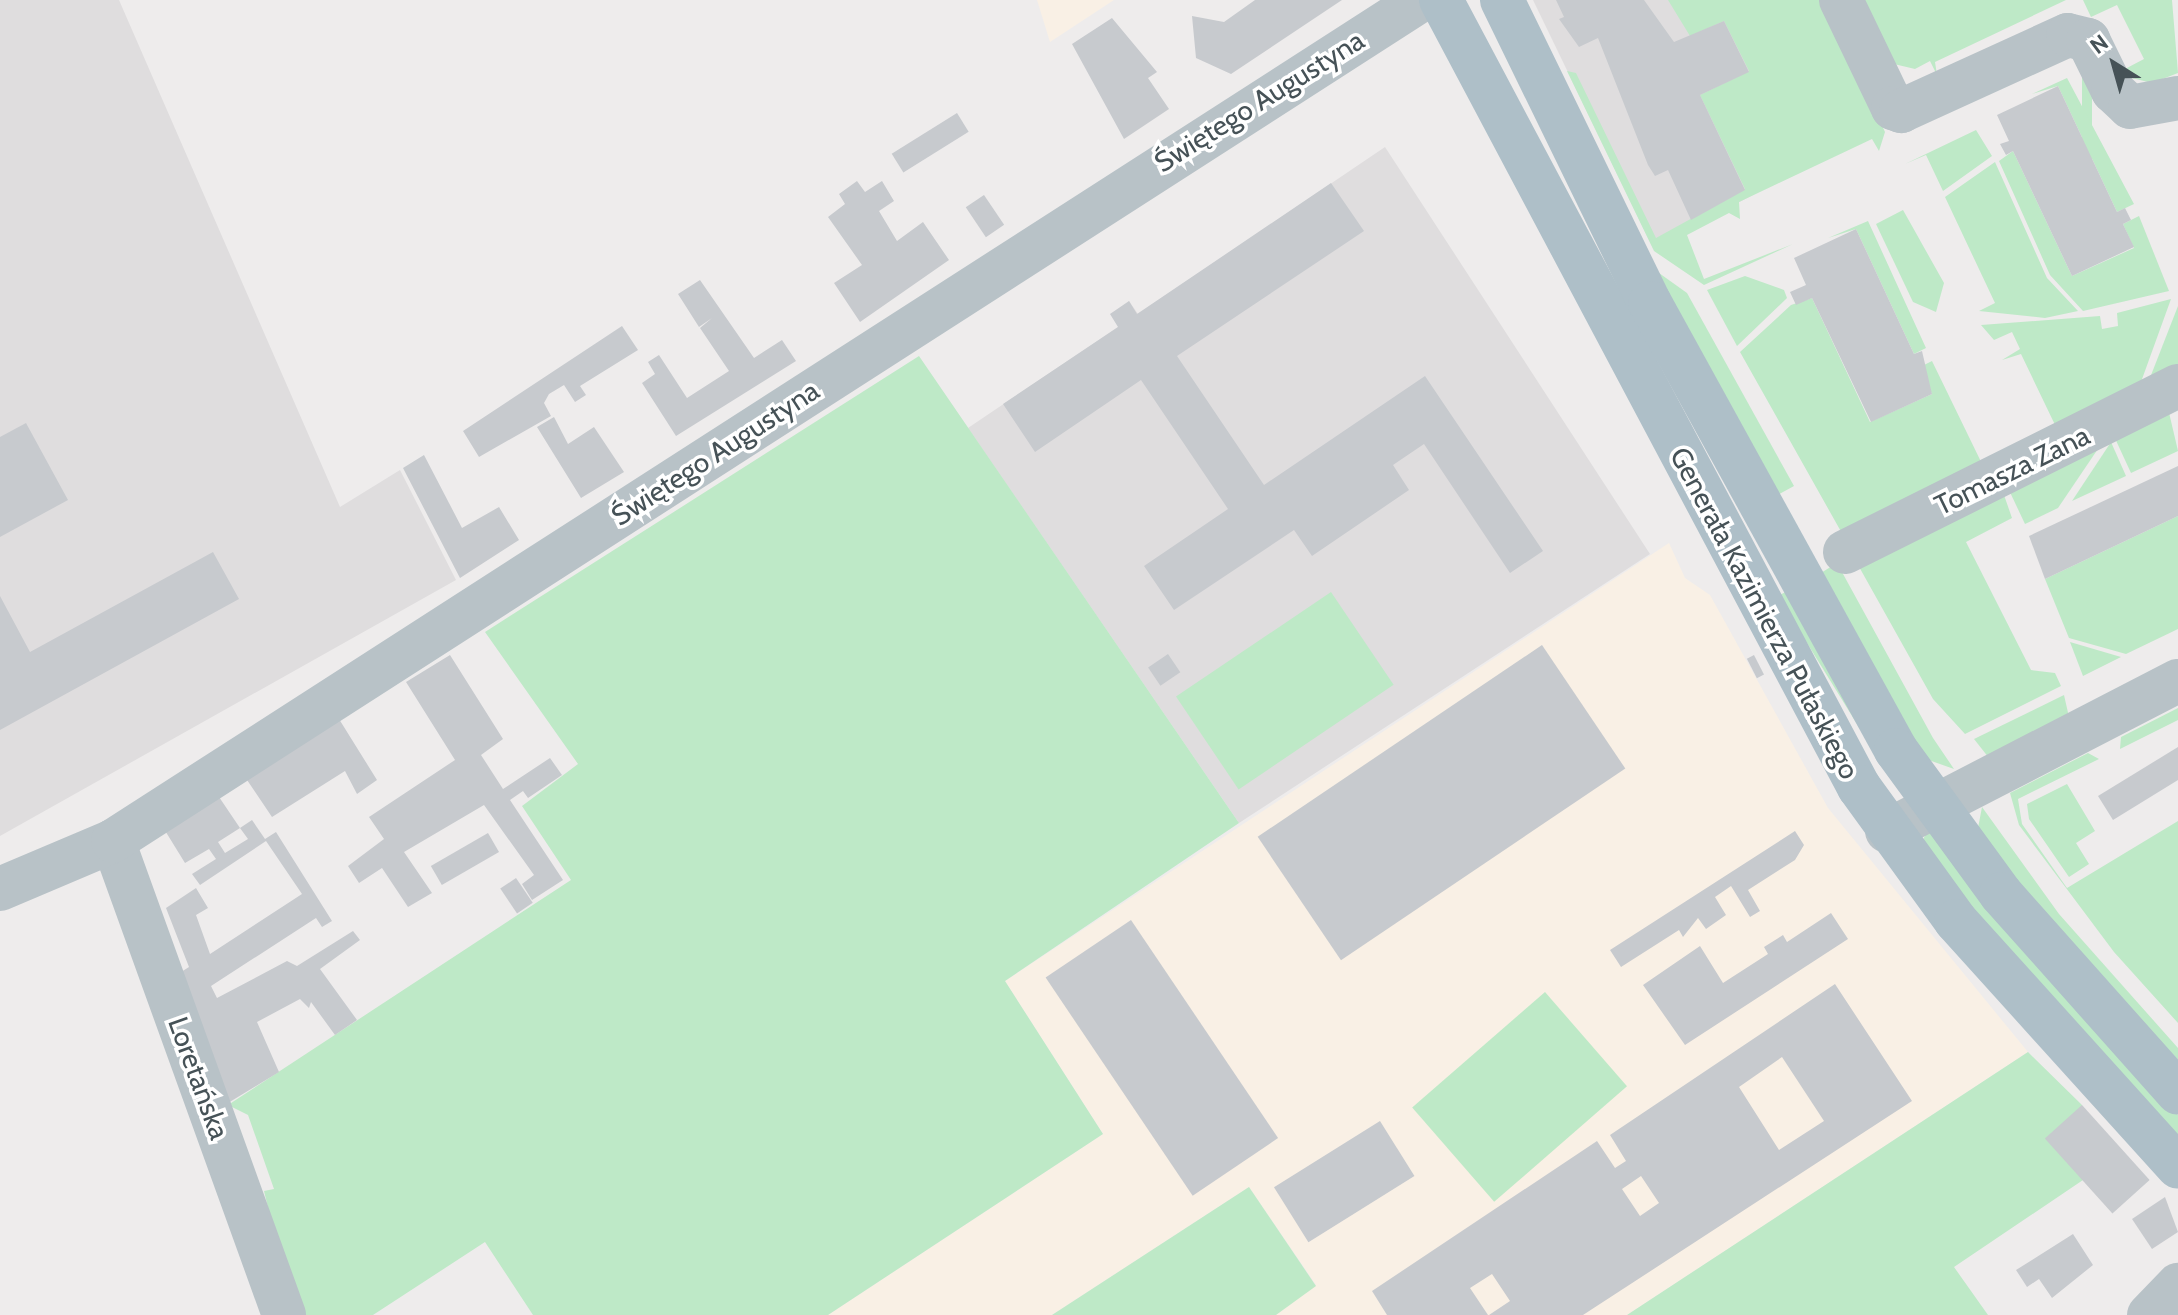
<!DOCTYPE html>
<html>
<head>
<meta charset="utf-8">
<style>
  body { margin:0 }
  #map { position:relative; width:2178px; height:1315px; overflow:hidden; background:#eeecec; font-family:Cabin,sans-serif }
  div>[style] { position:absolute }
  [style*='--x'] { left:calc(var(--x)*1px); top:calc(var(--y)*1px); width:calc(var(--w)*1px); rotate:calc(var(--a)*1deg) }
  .commercial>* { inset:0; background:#f9f0e5 }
  .education>* { inset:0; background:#dfddde }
  .green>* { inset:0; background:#bee9c7; transform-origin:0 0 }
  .building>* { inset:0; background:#c7cace; transform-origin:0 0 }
  .minor>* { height:44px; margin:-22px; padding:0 22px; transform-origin:22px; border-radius:22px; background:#b8c2c7 }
  .major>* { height:44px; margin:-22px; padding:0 22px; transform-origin:22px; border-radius:22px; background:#aebfc8 }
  span { translate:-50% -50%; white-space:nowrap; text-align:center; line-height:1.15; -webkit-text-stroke:7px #fff; paint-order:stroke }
  .street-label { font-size:28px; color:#465257 }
  .north { position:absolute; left:2074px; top:24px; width:80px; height:80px; -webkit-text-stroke:6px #fff; paint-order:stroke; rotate:323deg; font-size:22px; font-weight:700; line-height:32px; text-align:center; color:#465257 }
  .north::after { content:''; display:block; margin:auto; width:28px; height:36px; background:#465257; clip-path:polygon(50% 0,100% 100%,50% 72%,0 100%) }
</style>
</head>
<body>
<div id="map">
  <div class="commercial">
    <div style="clip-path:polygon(1037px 0,1114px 0,1050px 42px)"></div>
    <div style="clip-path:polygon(1669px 543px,1685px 578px,1710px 595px,1828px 808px,2028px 1052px,1627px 1315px,1276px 1315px,1316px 1285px,1249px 1187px,1052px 1315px,828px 1315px,1103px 1134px,1005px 981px)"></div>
  </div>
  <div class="education">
    <div style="clip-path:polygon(0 0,119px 0,340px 507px,400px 470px,456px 580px,0 836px)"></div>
    <div style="clip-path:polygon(1533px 0,1817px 0,1879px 128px,1653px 248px)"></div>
    <div style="clip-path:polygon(1385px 147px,1650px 554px,1239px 823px,968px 428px,1118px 327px,1129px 301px,1138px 314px)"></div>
  </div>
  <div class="green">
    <div style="clip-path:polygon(1668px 0,1825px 0,1885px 132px,1879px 151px,1872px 139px,1739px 202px,1740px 219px,1729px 213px,1687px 235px,1704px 279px,1793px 244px,1704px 285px,1654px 251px,1567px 71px,1576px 73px,1656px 238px,1745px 189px,1700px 95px,1749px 71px,1724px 21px,1690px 36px)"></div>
    <div style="clip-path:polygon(1863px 0,2066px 0,1935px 62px,1937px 75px,1930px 61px,1915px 69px,1894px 64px)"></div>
    <div style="clip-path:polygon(2083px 0,2172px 0,2178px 73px,2152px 83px,2128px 77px,2123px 70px,2144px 59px,2117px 5px,2091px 17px)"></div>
    <div style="left:2082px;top:76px;width:10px;height:138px"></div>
    <div style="clip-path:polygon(2067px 78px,2134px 204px,2117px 212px,2058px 86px,2032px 94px)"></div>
    <div style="clip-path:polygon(1976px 130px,1992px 156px,1943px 191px,1926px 155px,1905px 164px)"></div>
    <div style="clip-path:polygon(2013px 151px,2072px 276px,2134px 248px,2123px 224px,2139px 216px,2169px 291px,2083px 311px,2050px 275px,1999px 161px)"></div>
    <div style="clip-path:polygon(1995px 162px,2047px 278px,2078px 311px,2045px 318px,1979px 311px,1995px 303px,1945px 197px)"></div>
    <div style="clip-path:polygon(1903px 210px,1944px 283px,1936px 312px,1913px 302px,1876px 224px)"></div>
    <div style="clip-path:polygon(1868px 221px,1926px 348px,1914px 354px,1856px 229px,1828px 238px)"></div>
    <div style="clip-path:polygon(1645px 263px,1687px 293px,1794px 486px,1772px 498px)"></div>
    <div style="clip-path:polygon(1745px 276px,1784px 290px,1787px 298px,1737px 346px,1707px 290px)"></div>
    <div style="clip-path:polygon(1812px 298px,1870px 422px,1932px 394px,1920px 367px,1932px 361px,1986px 472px,1848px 544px,1740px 352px,1791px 305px)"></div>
    <div style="clip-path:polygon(2171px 299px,2137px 393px,2057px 429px,2021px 354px,2002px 360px,2020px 349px,2012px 332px,1994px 340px,1981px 325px,2100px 316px,2102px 329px,2118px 326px,2117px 313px)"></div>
    <div style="clip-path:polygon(2178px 306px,2178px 371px,2146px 388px)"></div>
    <div style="clip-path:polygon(919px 356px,1239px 823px,1005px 981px,1103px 1134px,828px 1315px,533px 1315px,485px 1242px,373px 1315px,305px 1315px,273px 1228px,264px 1191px,274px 1189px,248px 1115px,228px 1105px,571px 880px,522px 806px,578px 764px,485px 632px)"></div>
    <div style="clip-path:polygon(2167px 404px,2178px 451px,2131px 473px,2113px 434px)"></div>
    <div style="clip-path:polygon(2106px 437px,2058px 508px,2025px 524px,2008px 488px)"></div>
    <div style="clip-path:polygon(2111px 442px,2126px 476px,2072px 501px)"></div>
    <div style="clip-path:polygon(2004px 495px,2012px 518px,1966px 542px,2031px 670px,2055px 673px,2061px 686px,1965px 734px,1933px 699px,1853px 556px)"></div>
    <div style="clip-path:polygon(2178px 516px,2178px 629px,2126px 654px,2069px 638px,2045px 579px)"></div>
    <div style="clip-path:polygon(1837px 563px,1933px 738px,1954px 769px,1923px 758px,1816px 576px)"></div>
    <div style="clip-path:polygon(1789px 590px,1894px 784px,1778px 596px)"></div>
    <div style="left:1331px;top:592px;width:112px;height:187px;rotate:56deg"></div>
    <div style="clip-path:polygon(2070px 642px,2121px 657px,2083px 676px)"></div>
    <div style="clip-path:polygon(2064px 695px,2069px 717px,1989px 758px,1974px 739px)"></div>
    <div style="clip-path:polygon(2178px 708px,2178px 720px,2120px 749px,2121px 737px)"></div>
    <div style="clip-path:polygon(2088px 753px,2099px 759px,2018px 799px,2022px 824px,2067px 888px,2178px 821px,2178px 1023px,2114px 952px,2019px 825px,2010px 793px)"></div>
    <div style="clip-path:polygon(2067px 784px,2095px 831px,2076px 843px,2089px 864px,2069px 877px,2029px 819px,2027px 804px)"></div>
    <div style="clip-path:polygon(1982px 807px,2059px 914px,2178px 1048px,2178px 1071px,2052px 932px,1978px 828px)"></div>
    <div style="clip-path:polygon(1928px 829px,2178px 1115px,2178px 1146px,2044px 1002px,1922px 842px)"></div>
    <div style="left:1545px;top:992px;width:125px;height:176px;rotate:49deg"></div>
    <div style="clip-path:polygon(2028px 1052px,2082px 1105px,2083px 1180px,1954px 1267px,1988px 1315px,1627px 1315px)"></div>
    <div style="clip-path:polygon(1249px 1187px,1316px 1286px,1276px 1315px,1052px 1315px)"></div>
  </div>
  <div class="building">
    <div style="clip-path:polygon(1255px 0,1342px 0,1231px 74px,1196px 58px,1192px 16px,1224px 22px)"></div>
    <div style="clip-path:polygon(1556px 0,1644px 0,1674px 42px,1724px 21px,1749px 72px,1700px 95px,1745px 190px,1691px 220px,1668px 170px,1655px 176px,1648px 165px,1598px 38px,1579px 47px,1559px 19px,1564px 17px)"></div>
    <div style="clip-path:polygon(1112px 18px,1157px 72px,1148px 78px,1169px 109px,1124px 139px,1072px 44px)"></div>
    <div style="clip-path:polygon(2058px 86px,2117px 212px,2125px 208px,2131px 220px,2123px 224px,2134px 247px,2072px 276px,2013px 151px,2006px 155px,2000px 144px,2009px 141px,1997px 115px)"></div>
    <div style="left:957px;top:113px;width:22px;height:77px;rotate:58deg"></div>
    <div style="clip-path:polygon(857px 181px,865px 192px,882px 181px,894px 201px,879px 211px,897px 241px,923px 222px,949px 260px,860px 322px,834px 283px,862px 265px,828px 217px,845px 204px,839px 194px)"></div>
    <div style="clip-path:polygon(1331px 183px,1364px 231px,1177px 356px,1264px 485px,1425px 376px,1543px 551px,1510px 573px,1424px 444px,1393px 465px,1409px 490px,1312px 556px,1294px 530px,1174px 610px,1144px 566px,1228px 509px,1141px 380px,1035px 452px,1003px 404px,1118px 327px,1110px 314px,1129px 301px,1137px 314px)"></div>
    <div style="left:984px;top:195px;width:36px;height:22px;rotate:56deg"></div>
    <div style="clip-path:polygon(1856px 229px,1914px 354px,1922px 351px,1932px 394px,1871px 422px,1812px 298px,1796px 305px,1790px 292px,1806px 285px,1794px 258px)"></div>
    <div style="clip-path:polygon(700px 280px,754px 358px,782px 340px,796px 361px,676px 436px,642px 383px,655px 374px,648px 362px,659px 355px,687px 398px,729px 371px,700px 328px,712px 318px,699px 327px,678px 294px)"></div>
    <div style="clip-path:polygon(622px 326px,638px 350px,580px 386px,586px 395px,575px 402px,564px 385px,549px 394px,544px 403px,551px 416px,479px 457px,463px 431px)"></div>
    <div style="clip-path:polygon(554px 417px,568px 444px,594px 427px,624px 472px,581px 498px,537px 427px)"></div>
    <div style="clip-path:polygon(26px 423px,68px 500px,0 537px,0 437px)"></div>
    <div style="clip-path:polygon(424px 455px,462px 528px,499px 507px,519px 540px,460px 578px,403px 468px)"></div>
    <div style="clip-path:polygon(2178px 466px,2178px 516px,2045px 579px,2029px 536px)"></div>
    <div style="clip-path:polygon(213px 552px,239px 599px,0 730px,0 596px,30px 652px)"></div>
    <div style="left:1542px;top:645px;width:149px;height:343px;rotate:56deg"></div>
    <div style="left:1168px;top:654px;width:22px;height:24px;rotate:56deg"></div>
    <div style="clip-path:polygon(450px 655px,503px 739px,481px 755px,503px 789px,550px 758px,562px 775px,528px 798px,523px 791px,510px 800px,563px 880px,532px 900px,522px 884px,534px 875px,484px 805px,404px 852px,432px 893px,408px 907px,382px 868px,359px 883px,348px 866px,384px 839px,369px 817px,455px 760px,406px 682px)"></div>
    <div style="left:1754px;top:655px;width:22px;height:8px;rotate:63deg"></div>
    <div style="clip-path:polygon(339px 719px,377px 780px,357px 794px,345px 771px,272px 817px,245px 777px)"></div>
    <div style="clip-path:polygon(2178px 747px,2178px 780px,2113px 820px,2098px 796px)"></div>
    <div style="clip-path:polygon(217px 794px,240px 828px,218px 842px,225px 853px,248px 839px,240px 828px,252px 820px,265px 839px,276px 832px,332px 921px,322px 927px,316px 918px,211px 986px,217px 998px,287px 961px,297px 966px,353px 931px,360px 940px,320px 969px,357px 1020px,335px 1035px,311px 1002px,309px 1008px,300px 999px,257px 1022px,279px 1072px,228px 1103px,178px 974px,189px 967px,166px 908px,196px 888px,208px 908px,196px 915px,210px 954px,302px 894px,266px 841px,200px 885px,192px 874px,216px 859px,209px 849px,185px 863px,164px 829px)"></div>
    <div style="clip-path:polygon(1795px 831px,1804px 845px,1795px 860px,1748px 890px,1760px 911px,1750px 917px,1731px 886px,1715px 897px,1726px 915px,1706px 929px,1698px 918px,1683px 937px,1679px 930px,1621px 967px,1610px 950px)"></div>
    <div style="left:488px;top:833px;width:22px;height:66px;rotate:60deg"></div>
    <div style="left:516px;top:878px;width:30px;height:19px;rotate:56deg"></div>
    <div style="clip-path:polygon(1831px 913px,1848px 939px,1685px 1045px,1643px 985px,1700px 946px,1723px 983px,1768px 954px,1764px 947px,1783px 935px,1787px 942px)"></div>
    <div style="left:1131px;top:920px;width:263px;height:103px;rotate:56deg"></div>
    <div style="clip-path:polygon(evenodd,1835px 984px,1912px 1101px,1583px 1315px,1489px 1315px,1510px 1301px,1492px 1274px,1470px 1288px,1488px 1315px,1387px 1315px,1372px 1291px,1597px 1141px,1615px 1168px,1626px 1161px,1610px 1135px,1835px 984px,1782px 1057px,1824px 1121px,1779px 1150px,1739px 1087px,1782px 1057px,1835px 984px,1641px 1176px,1659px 1203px,1640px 1216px,1622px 1189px,1641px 1176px)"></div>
    <div style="left:2082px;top:1105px;width:101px;height:50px;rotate:48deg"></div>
    <div style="left:1380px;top:1121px;width:65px;height:125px;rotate:58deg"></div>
    <div style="clip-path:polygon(2165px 1197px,2178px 1232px,2152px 1249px,2132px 1219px)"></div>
    <div style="clip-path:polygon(2073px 1234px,2093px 1265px,2052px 1298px,2039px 1279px,2027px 1287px,2016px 1270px)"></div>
  </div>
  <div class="minor">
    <div style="--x:1841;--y:0;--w:120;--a:64.3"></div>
    <div style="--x:1893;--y:108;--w:9;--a:21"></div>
    <div style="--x:1901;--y:111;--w:183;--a:-24.5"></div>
    <div style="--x:2068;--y:35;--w:21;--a:14"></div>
    <div style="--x:2088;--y:40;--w:57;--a:63.9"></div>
    <div style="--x:2113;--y:91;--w:23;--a:43"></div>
    <div style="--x:2130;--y:107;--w:49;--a:-10.6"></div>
    <div style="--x:1845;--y:552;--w:372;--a:-26.5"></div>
    <div style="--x:1887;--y:831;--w:327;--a:-27.3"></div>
    <div style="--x:113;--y:841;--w:504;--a:70.16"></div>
    <div style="--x:0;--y:889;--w:123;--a:-23"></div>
    <div style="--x:113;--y:841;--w:1555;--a:-32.74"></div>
    <div style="--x:2149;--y:1315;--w:42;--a:-46"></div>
  </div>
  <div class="major">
    <div style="--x:1441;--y:0;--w:891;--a:62.03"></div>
    <div style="--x:1859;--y:787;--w:165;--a:54.1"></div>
    <div style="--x:1956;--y:921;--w:331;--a:47.9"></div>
    <div style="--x:1502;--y:0;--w:337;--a:64"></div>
    <div style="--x:1650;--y:303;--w:510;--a:61.17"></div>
    <div style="--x:1896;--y:750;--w:178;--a:53.9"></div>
    <div style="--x:2001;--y:894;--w:266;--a:48.3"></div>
  </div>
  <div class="street-label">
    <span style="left:1259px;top:101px;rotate:-32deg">Świętego Augustyna</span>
    <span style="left:715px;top:453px;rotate:-33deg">Świętego Augustyna</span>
    <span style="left:2012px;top:470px;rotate:-26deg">Tomasza Zana</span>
    <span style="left:1765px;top:613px;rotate:62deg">Generała Kazimierza Pułaskiego</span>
    <span style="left:199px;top:1078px;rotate:70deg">Loretańska</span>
  </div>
  <div class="north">N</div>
</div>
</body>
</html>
